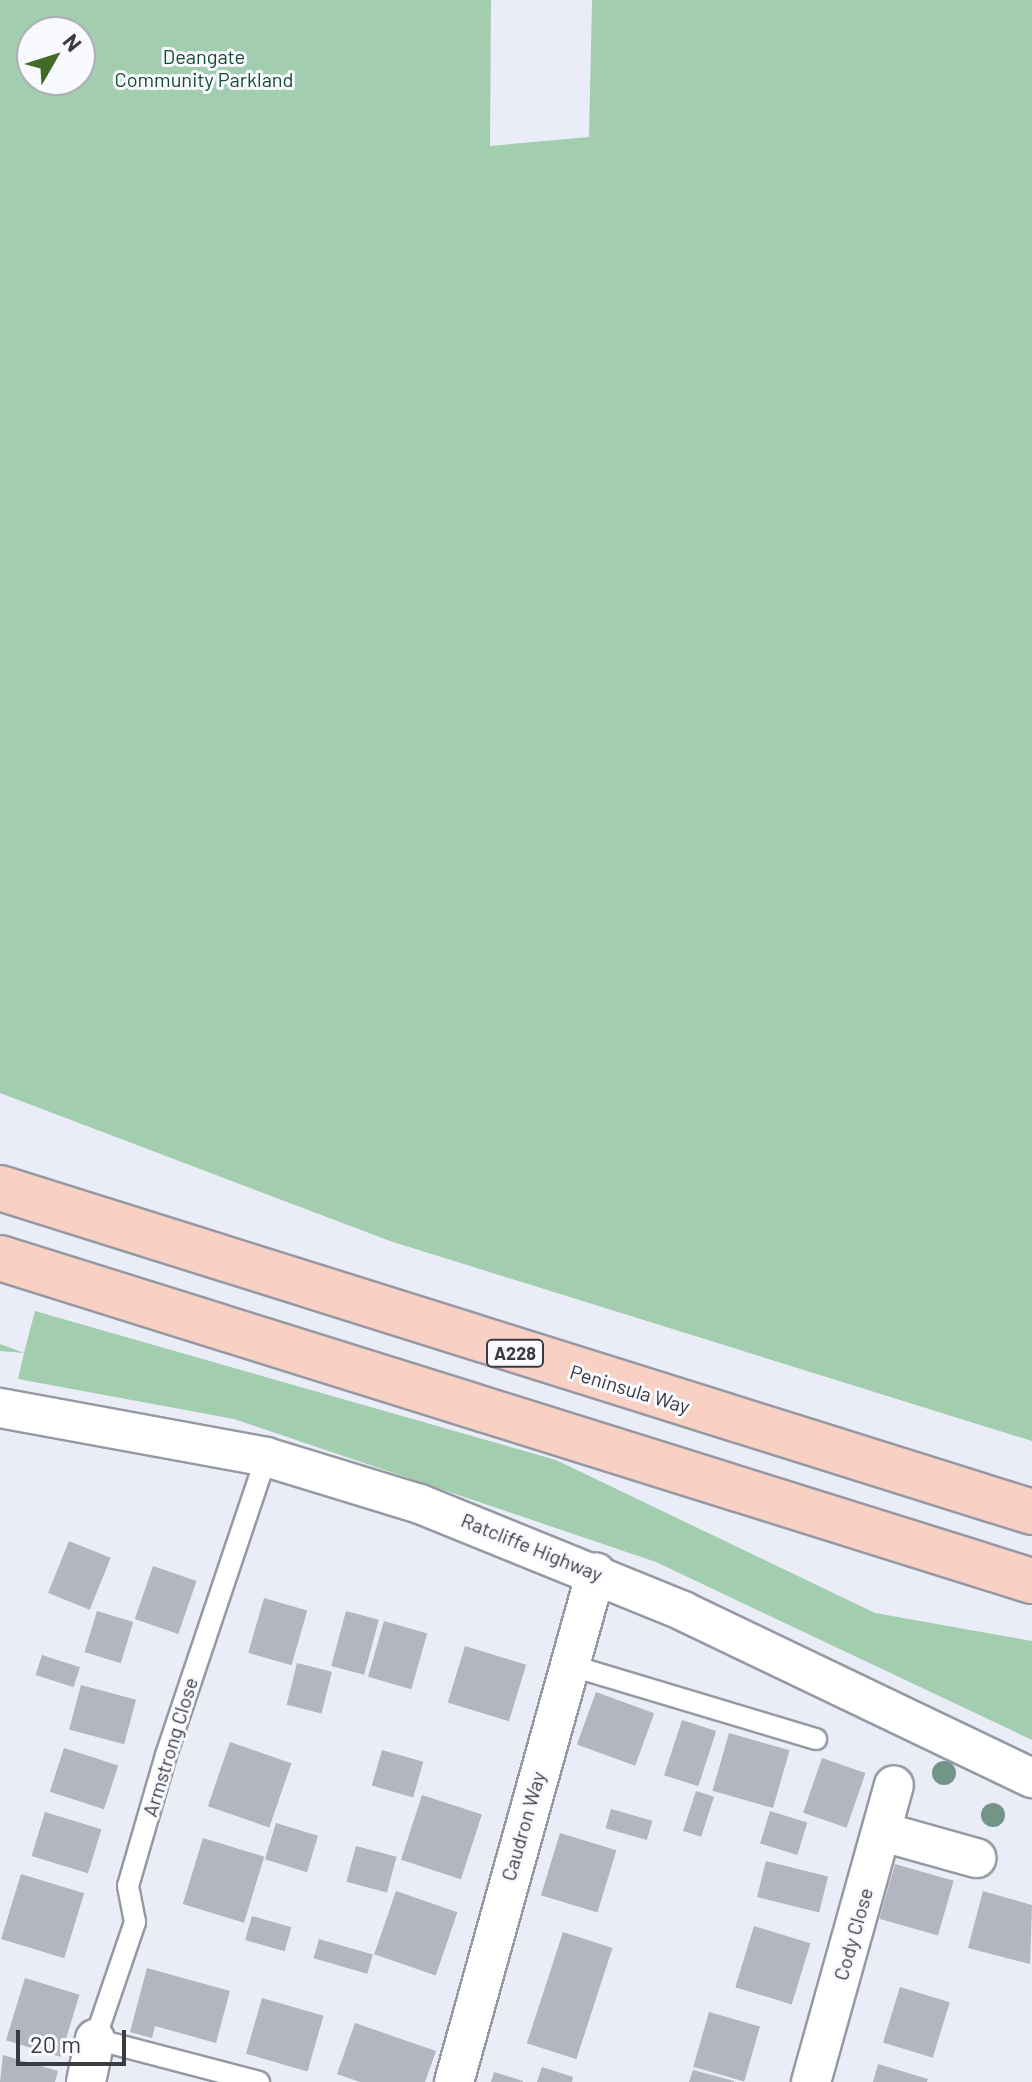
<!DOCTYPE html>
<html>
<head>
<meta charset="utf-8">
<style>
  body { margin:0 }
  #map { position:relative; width:1032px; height:2082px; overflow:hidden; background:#eaedf8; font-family:Barlow,sans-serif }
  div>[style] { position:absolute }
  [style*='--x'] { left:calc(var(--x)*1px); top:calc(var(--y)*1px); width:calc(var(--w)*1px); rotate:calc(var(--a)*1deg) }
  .green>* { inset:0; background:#a3cdaf }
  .building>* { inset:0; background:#b3b6c1; transform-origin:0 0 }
  .roads { filter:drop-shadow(2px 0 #9699a3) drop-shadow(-2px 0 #9699a3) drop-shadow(0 2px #9699a3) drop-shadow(0 -2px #9699a3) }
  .service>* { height:20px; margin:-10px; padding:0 10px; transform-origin:10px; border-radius:10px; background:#fff }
  .minor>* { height:38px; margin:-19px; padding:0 19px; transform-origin:19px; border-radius:19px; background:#fff }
  .primary>* { height:44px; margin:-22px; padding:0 22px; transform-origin:22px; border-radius:22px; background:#f8d0c4 }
  .trees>* { width:24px; height:24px; margin:-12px; border-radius:50%; background:#739588 }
  span { translate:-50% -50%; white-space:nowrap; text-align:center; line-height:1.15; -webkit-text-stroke:6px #f9faff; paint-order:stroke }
  .shield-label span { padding:2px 6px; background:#f9faff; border:2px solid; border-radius:6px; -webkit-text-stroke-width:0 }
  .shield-label { font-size:18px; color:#3a3b40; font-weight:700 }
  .park-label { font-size:20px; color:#124d2c }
  .street-label { font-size:20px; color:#3a3b40 }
  .north { position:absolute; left:16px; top:16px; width:80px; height:80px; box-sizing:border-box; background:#f9faff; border:2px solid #adaeb3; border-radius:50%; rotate:51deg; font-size:22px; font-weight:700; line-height:32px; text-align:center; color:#3a3b40 }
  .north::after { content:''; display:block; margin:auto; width:28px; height:36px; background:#416b28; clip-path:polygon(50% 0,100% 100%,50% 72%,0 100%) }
  .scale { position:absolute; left:16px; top:2030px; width:110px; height:36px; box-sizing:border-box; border:4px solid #3a3b40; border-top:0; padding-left:10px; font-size:24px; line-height:28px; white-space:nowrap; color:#3a3b40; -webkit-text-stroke:6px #f9faff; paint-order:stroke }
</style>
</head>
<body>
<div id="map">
  <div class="green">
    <div style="clip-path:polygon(evenodd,0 0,491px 0,490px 146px,589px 137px,592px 0,1032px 0,1032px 1441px,390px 1241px,0 1093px,0 0,32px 32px,80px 32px,80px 80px,32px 80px,32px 32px)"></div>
    <div style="clip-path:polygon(35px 1311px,556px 1460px,875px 1613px,1032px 1641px,1032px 1740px,656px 1562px,234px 1419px,18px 1379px,24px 1353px,0 1351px,0 1344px,24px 1353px)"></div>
  </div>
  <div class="building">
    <div style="left:69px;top:1541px;width:45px;height:56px;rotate:22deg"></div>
    <div style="left:153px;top:1566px;width:46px;height:56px;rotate:19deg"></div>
    <div style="left:264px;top:1598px;width:45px;height:57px;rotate:16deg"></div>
    <div style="left:97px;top:1611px;width:38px;height:43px;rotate:17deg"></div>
    <div style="left:346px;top:1611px;width:34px;height:57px;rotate:15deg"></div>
    <div style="left:384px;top:1621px;width:45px;height:58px;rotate:16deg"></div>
    <div style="left:465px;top:1646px;width:64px;height:59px;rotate:17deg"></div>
    <div style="left:42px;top:1655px;width:40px;height:21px;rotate:18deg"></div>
    <div style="left:297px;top:1663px;width:36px;height:43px;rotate:14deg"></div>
    <div style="left:81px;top:1685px;width:57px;height:46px;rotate:15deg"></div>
    <div style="left:596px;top:1692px;width:62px;height:56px;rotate:20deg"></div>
    <div style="left:682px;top:1720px;width:36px;height:58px;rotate:18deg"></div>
    <div style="left:729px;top:1733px;width:63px;height:60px;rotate:16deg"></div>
    <div style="left:230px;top:1742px;width:65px;height:68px;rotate:19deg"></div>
    <div style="left:64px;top:1748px;width:57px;height:46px;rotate:18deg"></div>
    <div style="left:382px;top:1750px;width:43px;height:37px;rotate:16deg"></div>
    <div style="left:822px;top:1758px;width:46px;height:58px;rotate:19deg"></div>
    <div style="left:696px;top:1791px;width:19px;height:42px;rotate:18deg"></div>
    <div style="left:422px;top:1795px;width:63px;height:68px;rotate:18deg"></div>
    <div style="left:611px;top:1809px;width:43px;height:20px;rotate:16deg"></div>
    <div style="left:770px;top:1811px;width:39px;height:34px;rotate:17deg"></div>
    <div style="left:45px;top:1812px;width:59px;height:46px;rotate:17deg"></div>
    <div style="left:276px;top:1823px;width:44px;height:38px;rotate:17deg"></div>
    <div style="left:560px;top:1833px;width:59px;height:65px;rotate:17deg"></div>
    <div style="left:203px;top:1838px;width:64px;height:69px;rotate:17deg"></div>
    <div style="left:356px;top:1846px;width:42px;height:37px;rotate:15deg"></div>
    <div style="left:766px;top:1861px;width:64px;height:37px;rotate:14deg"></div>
    <div style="left:895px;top:1864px;width:61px;height:57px;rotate:16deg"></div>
    <div style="left:21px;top:1874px;width:66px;height:68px;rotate:17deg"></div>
    <div style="left:396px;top:1891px;width:65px;height:67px;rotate:19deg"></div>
    <div style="clip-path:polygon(983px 1891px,1032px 1905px,1030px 1964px,968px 1948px)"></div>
    <div style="left:252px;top:1916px;width:41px;height:25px;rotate:16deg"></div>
    <div style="left:754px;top:1926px;width:59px;height:64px;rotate:17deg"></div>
    <div style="left:563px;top:1932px;width:52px;height:117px;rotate:18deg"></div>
    <div style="left:319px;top:1939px;width:56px;height:20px;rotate:16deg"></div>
    <div style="clip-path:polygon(147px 1968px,230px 1991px,216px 2043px,155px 2026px,152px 2038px,130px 2032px)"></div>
    <div style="left:25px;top:1978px;width:57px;height:65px;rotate:17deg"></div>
    <div style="left:900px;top:1987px;width:52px;height:58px;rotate:17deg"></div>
    <div style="left:262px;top:1998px;width:64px;height:58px;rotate:16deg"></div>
    <div style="left:709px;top:2012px;width:53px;height:57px;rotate:16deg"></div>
    <div style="clip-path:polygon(355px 2023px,436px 2051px,425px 2082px,360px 2082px,337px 2074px)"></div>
    <div style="clip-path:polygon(3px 2055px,58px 2071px,55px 2082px,0 2082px)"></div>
    <div style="clip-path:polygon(878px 2064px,928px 2079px,927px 2082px,873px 2082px)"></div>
    <div style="clip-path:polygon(542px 2067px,573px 2077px,572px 2082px,537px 2082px)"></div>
    <div style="clip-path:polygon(693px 2070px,734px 2081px,734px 2082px,689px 2082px)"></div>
    <div style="clip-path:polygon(494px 2072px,523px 2081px,523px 2082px,491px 2082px)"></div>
  </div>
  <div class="roads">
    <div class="service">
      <div style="--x:569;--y:1665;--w:258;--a:16.7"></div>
      <div style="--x:259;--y:2082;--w:170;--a:-165.3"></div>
      <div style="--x:95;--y:2039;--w:124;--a:-71.1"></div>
      <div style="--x:135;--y:1922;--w:37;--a:-101"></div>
      <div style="--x:128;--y:1886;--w:136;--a:-73.8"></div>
      <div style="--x:166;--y:1755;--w:314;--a:-71.4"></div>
    </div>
    <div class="minor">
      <div style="--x:0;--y:1408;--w:270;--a:10.4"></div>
      <div style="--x:266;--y:1457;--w:161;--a:17"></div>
      <div style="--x:420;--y:1504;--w:284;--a:22.1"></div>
      <div style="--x:683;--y:1611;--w:387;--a:25.6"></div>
      <div style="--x:883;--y:1832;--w:97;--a:15.6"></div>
      <div style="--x:86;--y:2082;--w:44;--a:-78.2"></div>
      <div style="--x:454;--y:2082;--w:529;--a:-74.44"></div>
      <div style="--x:811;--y:2082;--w:308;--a:-74.4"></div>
    </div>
    <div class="primary">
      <div style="--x:0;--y:1188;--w:1082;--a:17.43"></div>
      <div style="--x:0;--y:1258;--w:1081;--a:17.38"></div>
    </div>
  </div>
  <div class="trees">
    <div style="left:944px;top:1773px"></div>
    <div style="left:993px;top:1815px"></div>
  </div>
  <div class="shield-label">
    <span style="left:515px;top:1353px">A228</span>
  </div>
  <div class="park-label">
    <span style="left:204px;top:68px">Deangate<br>Community Parkland</span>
  </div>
  <div class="street-label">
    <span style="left:630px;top:1389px;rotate:17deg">Peninsula Way</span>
    <span style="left:532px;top:1547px;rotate:22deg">Ratcliffe Highway</span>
    <span style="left:170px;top:1747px;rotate:-73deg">Armstrong Close</span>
    <span style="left:523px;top:1826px;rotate:-74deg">Caudron Way</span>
    <span style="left:853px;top:1934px;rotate:-74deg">Cody Close</span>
  </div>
  <div class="north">N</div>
  <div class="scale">20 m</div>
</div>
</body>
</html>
